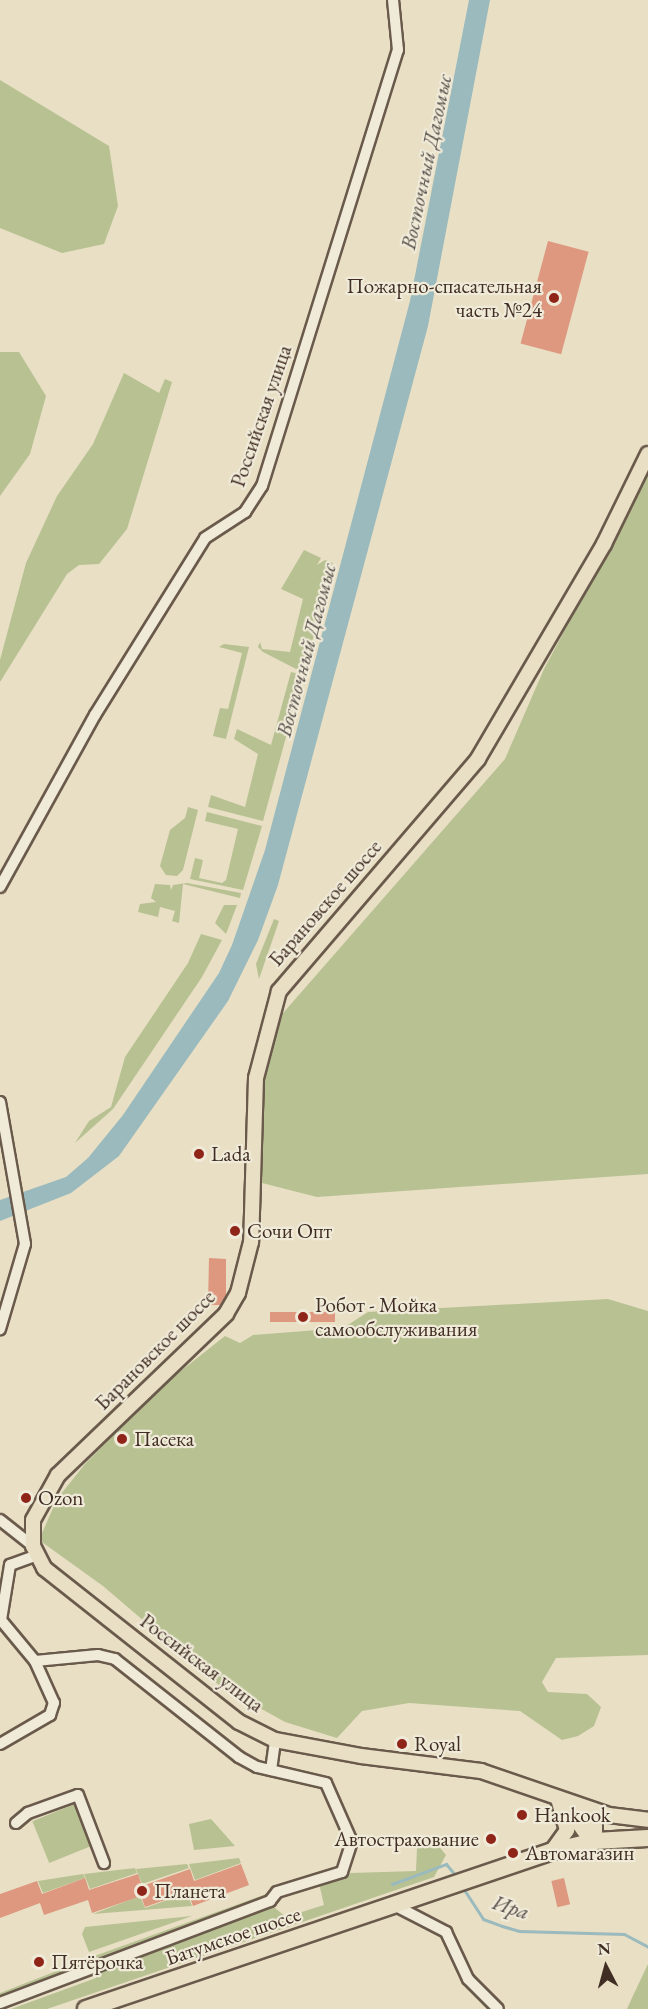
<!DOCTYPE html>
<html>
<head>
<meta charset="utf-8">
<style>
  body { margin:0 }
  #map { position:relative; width:648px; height:2009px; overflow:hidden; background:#e8dfc4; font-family:"EB Garamond",serif }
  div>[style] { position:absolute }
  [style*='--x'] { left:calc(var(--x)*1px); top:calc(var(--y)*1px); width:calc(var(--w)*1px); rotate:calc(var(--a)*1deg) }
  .green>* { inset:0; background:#b8c192; transform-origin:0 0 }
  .water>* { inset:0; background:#9ababd }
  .stream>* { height:3px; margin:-1.5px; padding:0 1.5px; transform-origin:1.5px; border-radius:1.5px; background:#9ababd }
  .building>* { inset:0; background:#dd987f; transform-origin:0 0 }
  .roads { filter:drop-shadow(2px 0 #6a5a4b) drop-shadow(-2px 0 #6a5a4b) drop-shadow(0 2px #6a5a4b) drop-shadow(0 -2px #6a5a4b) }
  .minor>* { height:10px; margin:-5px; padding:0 5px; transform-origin:5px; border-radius:5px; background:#f0ead9 }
  .major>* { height:14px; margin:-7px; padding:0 7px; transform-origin:7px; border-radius:7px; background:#e8dfc4 }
  .highway>* { height:16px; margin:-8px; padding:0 8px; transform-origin:8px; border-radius:8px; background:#e8dfc4 }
  .dots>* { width:16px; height:16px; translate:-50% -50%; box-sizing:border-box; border:3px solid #f0ead9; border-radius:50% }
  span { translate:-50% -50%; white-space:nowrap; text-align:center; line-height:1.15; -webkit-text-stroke:4.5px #f0ead9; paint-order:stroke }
  .poi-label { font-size:21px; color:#402d23 }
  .right { translate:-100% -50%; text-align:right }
  .left { translate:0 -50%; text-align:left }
  .street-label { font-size:21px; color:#402d23 }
  .water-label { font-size:22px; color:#56504a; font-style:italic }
  .north { position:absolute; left:576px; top:1937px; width:60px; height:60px; -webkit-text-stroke:4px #f0ead9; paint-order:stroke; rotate:354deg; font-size:16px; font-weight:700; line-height:24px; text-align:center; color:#402d23 }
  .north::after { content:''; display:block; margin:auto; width:21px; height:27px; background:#402d23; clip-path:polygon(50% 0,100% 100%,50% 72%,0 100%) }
</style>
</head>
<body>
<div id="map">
  <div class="green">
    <div style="clip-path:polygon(0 80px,109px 146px,118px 206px,104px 244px,62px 253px,0 228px)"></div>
    <div style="clip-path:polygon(0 352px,19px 352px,46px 396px,30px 454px,0 496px)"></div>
    <div style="clip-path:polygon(124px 373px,159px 393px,165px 379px,172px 382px,127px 529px,99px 564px,79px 565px,67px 574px,0 682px,0 660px,26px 563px,57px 496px,93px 444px)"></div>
    <div style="clip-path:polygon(648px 475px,648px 1174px,317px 1197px,262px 1183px,263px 1072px,277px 1020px,505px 759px,544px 669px)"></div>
    <div style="clip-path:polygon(304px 550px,321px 558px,317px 565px,325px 560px,333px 563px,304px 673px,263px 652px,258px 647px,260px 642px,262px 649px,290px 652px,303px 599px,281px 589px)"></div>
    <div style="clip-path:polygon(224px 644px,249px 647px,226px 739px,213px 736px,220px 708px,228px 709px,242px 653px,219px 647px)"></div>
    <div style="clip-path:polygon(291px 672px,303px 675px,263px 821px,208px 807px,211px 795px,245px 807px,258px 754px,234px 739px,237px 729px,271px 745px)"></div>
    <div style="clip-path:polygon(188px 807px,198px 810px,183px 870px,177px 876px,166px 875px,160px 866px,170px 830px,185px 818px)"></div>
    <div style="clip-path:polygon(207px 812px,262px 826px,243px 890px,190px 879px,195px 858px,203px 860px,199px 878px,222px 883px,226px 880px,238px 829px,205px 821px)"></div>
    <div style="clip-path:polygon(187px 883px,241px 893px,240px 898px,183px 884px,179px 923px,172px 921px,175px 911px,160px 907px,158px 917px,138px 912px,140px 904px,156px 902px,151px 898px,155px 884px,170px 885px,171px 890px,173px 885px)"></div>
    <div style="clip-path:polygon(224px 905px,237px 905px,226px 934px,215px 923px)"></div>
    <div style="clip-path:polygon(274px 919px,279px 921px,259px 979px,256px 964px)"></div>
    <div style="clip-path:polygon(201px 934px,222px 940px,202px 977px,113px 1109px,75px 1143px,89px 1121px,111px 1107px,125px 1057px,188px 963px)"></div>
    <div style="clip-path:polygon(608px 1299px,648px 1311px,648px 1655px,556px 1658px,542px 1682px,548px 1692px,587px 1694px,601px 1707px,594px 1726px,578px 1736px,562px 1740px,520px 1711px,409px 1703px,362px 1711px,337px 1738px,285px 1722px,220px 1686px,103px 1586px,39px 1540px,57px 1499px,85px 1464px,163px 1385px,225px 1336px,240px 1343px,253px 1335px,343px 1328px,368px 1312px)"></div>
    <div style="left:75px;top:1804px;width:45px;height:46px;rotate:68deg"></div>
    <div style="clip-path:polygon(211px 1819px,235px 1846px,194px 1850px,189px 1824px)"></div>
    <div style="clip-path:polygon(436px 1843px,446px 1855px,434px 1877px,47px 2009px,11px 2009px,96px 1978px,93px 1969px,270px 1904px,286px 1917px,324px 1905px,319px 1883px,351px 1873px,416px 1871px,417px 1848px)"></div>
    <div style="clip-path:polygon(239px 1858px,241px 1863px,195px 1880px,189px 1864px)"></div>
    <div style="clip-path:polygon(187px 1864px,189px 1868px,142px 1884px,136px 1869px)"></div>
    <div style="clip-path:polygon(135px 1868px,137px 1873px,90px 1889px,84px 1874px)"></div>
    <div style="clip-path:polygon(83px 1874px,85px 1878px,43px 1893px,38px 1881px)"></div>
    <div style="clip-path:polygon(187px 1893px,192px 1906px,93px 1914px,140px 1896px,145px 1908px)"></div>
    <div style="clip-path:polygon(269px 1893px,273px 1895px,91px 1962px,89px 1958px)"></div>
    <div style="clip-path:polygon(192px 1916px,89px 1952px,82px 1934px,85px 1927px)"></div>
    <div style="clip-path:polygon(85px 1960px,86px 1964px,0 1998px,0 1993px)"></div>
    <div style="clip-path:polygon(648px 1964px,648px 2009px,627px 2009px,631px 2000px)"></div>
  </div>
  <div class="water">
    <div style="clip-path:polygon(469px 0,490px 0,428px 326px,278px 885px,258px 940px,228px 1001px,119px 1156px,71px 1193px,0 1221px,0 1200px,66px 1177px,88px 1158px,123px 1115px,219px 973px,232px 945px,265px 850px,410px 301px)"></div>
  </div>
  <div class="stream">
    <div style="--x:392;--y:1884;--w:58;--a:-20.3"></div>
    <div style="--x:446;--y:1864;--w:17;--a:50"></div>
    <div style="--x:463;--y:1888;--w:37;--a:57"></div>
    <div style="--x:483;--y:1919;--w:20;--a:20"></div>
    <div style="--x:502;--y:1926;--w:18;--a:16"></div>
    <div style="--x:519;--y:1931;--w:105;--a:1.6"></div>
    <div style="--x:624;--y:1934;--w:27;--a:28"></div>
  </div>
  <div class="building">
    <div style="left:548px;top:241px;width:42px;height:106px;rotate:15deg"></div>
    <div style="clip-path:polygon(209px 1258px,226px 1259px,226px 1297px,221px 1305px,208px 1305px)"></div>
    <div style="left:335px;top:1312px;width:10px;height:65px;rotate:90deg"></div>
    <div style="clip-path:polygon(241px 1864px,249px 1885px,193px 1906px,188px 1892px,145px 1907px,141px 1896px,92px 1913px,88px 1900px,44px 1915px,40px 1903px,0 1918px,0 1894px,37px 1881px,42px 1894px,85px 1878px,89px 1890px,138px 1874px,142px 1886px,190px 1869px,194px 1881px)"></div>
    <div style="left:564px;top:1878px;width:27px;height:13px;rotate:77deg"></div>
  </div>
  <div class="roads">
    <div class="minor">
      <div style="--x:0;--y:887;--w:196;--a:-61.1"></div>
      <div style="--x:95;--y:715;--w:208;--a:-58.1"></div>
      <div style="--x:205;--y:538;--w:48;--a:-33"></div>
      <div style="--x:245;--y:512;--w:31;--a:-57"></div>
      <div style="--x:262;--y:486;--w:457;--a:-72.7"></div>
      <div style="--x:398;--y:50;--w:50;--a:-95.7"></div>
      <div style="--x:0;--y:1102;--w:144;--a:80"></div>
      <div style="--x:25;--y:1244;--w:89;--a:106.4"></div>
      <div style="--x:0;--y:1520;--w:42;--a:38.2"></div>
      <div style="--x:0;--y:1744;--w:58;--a:-30.1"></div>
      <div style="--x:50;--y:1715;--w:13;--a:-72"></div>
      <div style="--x:54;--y:1703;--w:46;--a:-114.3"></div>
      <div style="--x:271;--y:1770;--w:30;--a:-82"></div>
      <div style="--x:16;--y:1823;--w:16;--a:-40"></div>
      <div style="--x:28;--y:1813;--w:53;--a:-19.8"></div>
      <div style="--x:78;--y:1795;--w:73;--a:69.1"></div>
      <div style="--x:394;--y:1905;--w:59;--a:27.4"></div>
      <div style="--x:446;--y:1932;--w:52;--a:64.9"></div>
      <div style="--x:468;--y:1979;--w:42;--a:45"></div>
      <div style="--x:0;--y:2003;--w:289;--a:-20.7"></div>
      <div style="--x:270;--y:1901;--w:11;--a:-52"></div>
      <div style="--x:277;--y:1892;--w:68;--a:-17.1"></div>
      <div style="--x:342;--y:1872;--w:32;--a:-72"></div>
      <div style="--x:352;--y:1842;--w:64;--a:-113.8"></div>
      <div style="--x:326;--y:1783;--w:71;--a:-166.9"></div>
      <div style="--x:257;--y:1767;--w:21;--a:-151"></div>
      <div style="--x:239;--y:1757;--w:158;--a:-141.7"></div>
      <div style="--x:115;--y:1659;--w:17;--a:-167"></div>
      <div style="--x:98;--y:1655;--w:63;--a:174.6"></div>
      <div style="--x:35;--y:1661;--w:53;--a:-129.7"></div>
      <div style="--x:1;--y:1620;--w:56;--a:-80.7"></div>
      <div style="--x:10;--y:1565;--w:27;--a:-20"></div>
    </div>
    <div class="major">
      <div style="--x:648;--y:454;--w:100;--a:116.1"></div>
      <div style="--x:604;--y:544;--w:249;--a:120.4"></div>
      <div style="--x:478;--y:759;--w:306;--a:130.6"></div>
      <div style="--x:279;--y:991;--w:90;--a:104.8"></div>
      <div style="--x:256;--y:1078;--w:164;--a:91.7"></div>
      <div style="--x:251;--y:1242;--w:53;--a:104.3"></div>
      <div style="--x:238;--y:1293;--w:24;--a:120"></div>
      <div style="--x:226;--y:1314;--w:233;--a:136.2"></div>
      <div style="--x:58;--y:1475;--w:51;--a:119.1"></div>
      <div style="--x:33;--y:1520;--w:26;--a:90"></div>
      <div style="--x:33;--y:1546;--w:25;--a:63"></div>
      <div style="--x:44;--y:1568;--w:248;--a:38.3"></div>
      <div style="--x:239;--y:1722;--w:40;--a:26.6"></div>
      <div style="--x:275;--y:1740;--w:87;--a:10.5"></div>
      <div style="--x:361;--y:1756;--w:121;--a:7.1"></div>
      <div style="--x:481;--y:1771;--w:135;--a:19"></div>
      <div style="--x:609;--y:1815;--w:39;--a:7"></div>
      <div style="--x:566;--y:1806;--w:44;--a:54.2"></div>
      <div style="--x:578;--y:1809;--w:24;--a:45"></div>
      <div style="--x:595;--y:1826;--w:15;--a:90"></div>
      <div style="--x:552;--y:1851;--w:26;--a:-54"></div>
      <div style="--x:567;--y:1830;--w:33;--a:-106"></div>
    </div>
    <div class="highway">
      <div style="--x:86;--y:2009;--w:492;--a:-18.7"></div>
      <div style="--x:552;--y:1851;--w:44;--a:-13.1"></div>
      <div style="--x:595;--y:1841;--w:53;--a:-3.2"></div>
    </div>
  </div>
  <div class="dots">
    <div style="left:554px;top:298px;background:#8f2418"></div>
    <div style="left:199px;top:1154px;background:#8f2418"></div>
    <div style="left:235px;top:1231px;background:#8f2418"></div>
    <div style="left:303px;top:1317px;background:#8f2418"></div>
    <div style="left:122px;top:1439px;background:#8f2418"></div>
    <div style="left:26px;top:1498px;background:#8f2418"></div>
    <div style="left:402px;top:1744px;background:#8f2418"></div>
    <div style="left:522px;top:1815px;background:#8f2418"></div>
    <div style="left:491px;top:1839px;background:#8f2418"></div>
    <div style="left:513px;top:1853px;background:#8f2418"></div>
    <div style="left:142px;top:1891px;background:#8f2418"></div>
    <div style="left:39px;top:1962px;background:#8f2418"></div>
  </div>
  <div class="poi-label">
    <span class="right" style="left:542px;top:298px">Пожарно-спасательная<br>часть №24</span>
    <span class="left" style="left:211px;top:1154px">Lada</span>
    <span class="left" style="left:247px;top:1231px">Сочи Опт</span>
    <span class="left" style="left:315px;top:1317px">Робот - Мойка<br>самообслуживания</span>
    <span class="left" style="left:134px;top:1439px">Пасека</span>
    <span class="left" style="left:38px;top:1498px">Ozon</span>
    <span class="left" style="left:414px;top:1744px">Royal</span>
    <span class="left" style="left:534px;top:1815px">Hankook</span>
    <span class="right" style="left:479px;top:1839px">Автострахование</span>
    <span class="left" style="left:525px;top:1853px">Автомагазин</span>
    <span class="left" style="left:154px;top:1891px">Планета</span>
    <span class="left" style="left:51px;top:1962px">Пятёрочка</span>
  </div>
  <div class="street-label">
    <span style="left:261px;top:416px;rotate:-71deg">Российская улица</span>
    <span style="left:325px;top:903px;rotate:-49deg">Барановское шоссе</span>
    <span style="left:155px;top:1350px;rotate:-45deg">Барановское шоссе</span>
    <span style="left:202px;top:1663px;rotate:37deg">Российская улица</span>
    <span style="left:233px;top:1936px;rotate:-19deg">Батумское шоссе</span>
  </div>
  <div class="water-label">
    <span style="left:426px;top:162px;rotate:-78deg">Восточный Дагомыс</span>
    <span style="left:306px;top:650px;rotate:-75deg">Восточный Дагомыс</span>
    <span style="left:511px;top:1907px;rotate:18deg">Ира</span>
  </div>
  <div class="north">N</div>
</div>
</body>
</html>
